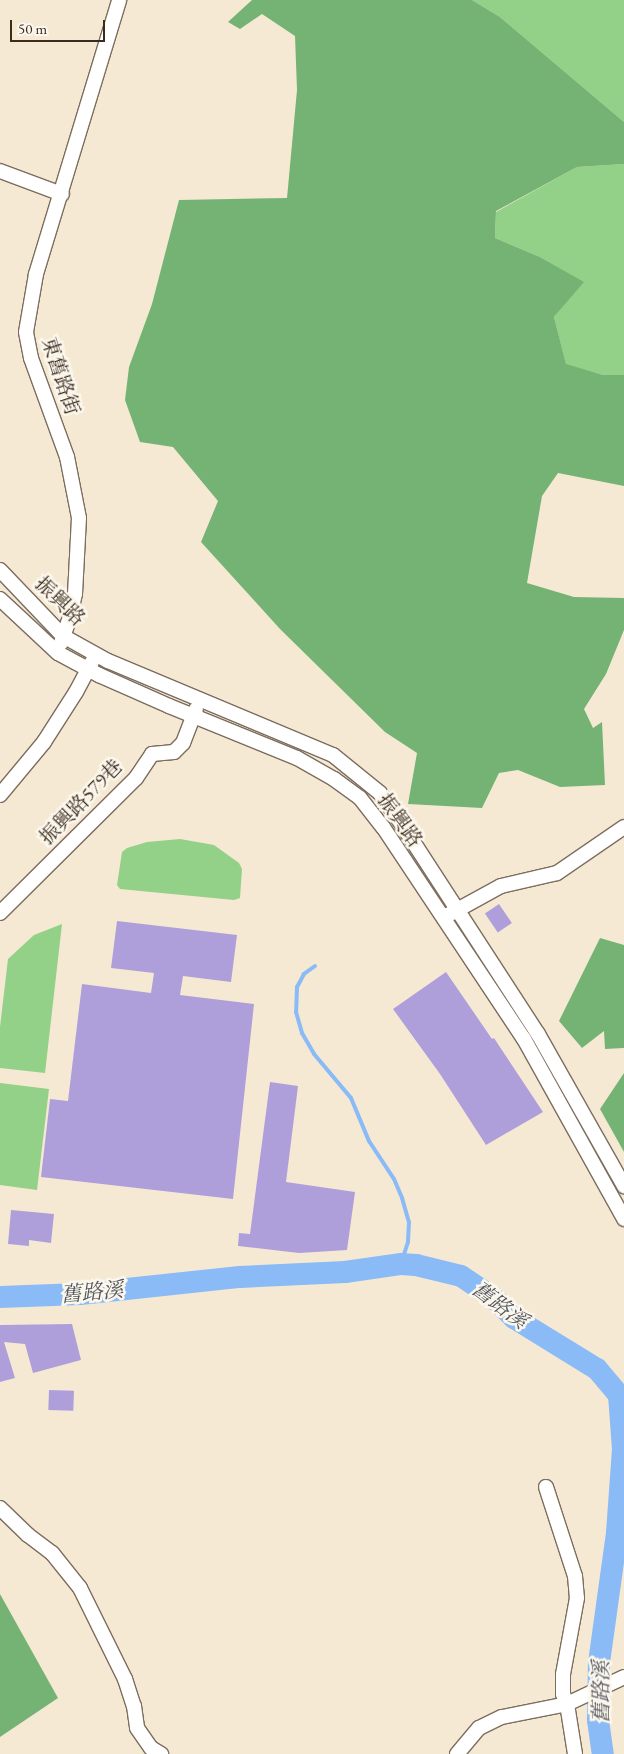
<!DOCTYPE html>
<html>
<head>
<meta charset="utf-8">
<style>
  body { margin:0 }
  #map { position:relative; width:624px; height:1754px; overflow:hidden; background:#f6e9d4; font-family:"EB Garamond","Noto Serif TC",serif }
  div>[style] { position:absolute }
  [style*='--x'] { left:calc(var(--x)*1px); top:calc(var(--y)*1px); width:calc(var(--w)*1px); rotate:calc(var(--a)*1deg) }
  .green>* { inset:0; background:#92d187 }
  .forest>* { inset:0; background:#75b374 }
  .stream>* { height:4px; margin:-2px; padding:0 2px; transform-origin:2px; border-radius:2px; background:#8abbf6 }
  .river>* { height:22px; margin:-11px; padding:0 11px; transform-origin:11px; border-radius:11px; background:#8abbf6 }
  .building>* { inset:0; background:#ae9fdb; transform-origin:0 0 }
  .roads { filter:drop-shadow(1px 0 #7c6d5e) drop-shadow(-1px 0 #7c6d5e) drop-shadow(0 1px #7c6d5e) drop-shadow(0 -1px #7c6d5e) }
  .minor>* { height:14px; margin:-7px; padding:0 7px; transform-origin:7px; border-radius:7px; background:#fff }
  span { translate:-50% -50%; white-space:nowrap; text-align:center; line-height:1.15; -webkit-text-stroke:5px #fbf7ec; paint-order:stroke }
  .street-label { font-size:20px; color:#3b2a1e }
  .water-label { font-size:21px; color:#53565f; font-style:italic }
  .scale { position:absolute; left:10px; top:20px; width:95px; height:22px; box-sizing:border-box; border:2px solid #3b2a1e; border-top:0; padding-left:6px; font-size:15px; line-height:18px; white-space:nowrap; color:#3b2a1e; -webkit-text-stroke:4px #fbf7ec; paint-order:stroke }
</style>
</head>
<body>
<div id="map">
  <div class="green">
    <div style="clip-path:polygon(472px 0,624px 0,624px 122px,500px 17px)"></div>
    <div style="clip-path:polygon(624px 164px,624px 375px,603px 375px,566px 365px,554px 317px,583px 282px,540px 257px,495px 238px,496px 212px,577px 167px)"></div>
    <div style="clip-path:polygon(180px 839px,214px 845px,239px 863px,242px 869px,240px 898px,234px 900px,120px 889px,117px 885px,122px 852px,127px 848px,147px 842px)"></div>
    <div style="clip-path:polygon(62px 924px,45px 1073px,0 1068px,0 1027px,8px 959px,34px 935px)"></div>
    <div style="clip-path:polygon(0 1083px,49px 1089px,37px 1190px,0 1185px)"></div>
  </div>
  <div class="forest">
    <div style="clip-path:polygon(252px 0,472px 0,500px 17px,624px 122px,624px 164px,577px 167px,496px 211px,495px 238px,540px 257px,584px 282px,554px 317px,566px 364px,603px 375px,624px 375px,624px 486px,558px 473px,542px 496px,527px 583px,574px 597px,624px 598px,624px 630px,606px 674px,584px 709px,593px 728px,602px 722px,605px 785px,560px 787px,518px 770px,499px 773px,482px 808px,408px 804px,417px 753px,385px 732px,280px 629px,201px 542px,218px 501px,173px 447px,140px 442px,125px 400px,129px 367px,152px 304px,179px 200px,287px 198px,297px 90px,295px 36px,262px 14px,240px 29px,228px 22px)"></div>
    <div style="clip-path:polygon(600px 938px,624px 945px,624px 1048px,605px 1049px,604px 1031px,582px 1048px,559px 1021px)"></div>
    <div style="clip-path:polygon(624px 1073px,624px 1152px,600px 1109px)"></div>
    <div style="clip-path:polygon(0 1594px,58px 1698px,0 1737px)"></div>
  </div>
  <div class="stream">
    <div style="--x:315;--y:966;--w:14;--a:144"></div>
    <div style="--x:304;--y:974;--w:15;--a:118"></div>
    <div style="--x:297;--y:987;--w:25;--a:92"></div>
    <div style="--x:296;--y:1012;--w:22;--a:74"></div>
    <div style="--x:302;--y:1033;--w:24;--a:60"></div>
    <div style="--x:314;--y:1054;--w:57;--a:49.9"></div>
    <div style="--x:351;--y:1098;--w:47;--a:67.3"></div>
    <div style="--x:369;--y:1141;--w:45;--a:56.7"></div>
    <div style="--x:394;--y:1179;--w:21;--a:67"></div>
    <div style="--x:402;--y:1198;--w:25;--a:74"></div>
    <div style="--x:409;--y:1222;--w:20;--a:93"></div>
    <div style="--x:408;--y:1242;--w:23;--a:108"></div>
  </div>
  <div class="river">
    <div style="--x:0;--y:1297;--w:80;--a:-2.1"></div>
    <div style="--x:80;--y:1294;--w:161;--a:-6.1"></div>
    <div style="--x:240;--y:1277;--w:105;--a:-2.7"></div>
    <div style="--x:345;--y:1272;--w:57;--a:-8.1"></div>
    <div style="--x:401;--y:1264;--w:15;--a:4"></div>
    <div style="--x:416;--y:1265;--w:46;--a:13.7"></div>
    <div style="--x:461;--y:1276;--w:40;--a:34"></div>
    <div style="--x:494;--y:1298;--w:28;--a:45"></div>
    <div style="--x:514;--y:1318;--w:97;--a:31.6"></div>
    <div style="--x:597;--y:1369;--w:34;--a:50"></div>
    <div style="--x:619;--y:1395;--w:54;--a:85.8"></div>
    <div style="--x:623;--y:1449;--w:84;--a:94.1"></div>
    <div style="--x:617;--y:1533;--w:130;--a:97.9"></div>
    <div style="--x:599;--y:1662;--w:58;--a:91"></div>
    <div style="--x:598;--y:1720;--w:34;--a:82"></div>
  </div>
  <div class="building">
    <div style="left:499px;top:904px;width:23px;height:17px;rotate:56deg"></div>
    <div style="clip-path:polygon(117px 921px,237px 935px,231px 982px,183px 976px,180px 995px,254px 1004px,233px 1199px,41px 1177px,50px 1099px,68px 1101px,82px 984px,151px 993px,154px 973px,111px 968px)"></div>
    <div style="clip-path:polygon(446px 972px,492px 1039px,494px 1038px,543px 1112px,486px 1145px,440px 1074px,393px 1009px)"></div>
    <div style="clip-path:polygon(270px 1082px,298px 1086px,286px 1182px,355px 1192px,347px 1250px,299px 1253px,238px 1246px,239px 1233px,250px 1234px)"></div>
    <div style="clip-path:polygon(11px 1210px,54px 1214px,51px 1243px,29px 1240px,29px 1246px,8px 1244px)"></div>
    <div style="clip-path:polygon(72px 1324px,81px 1360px,33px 1373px,25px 1344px,4px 1342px,15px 1378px,0 1382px,0 1325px)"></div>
    <div style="left:49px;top:1390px;width:25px;height:20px;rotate:2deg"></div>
  </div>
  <div class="roads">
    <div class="minor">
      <div style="--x:0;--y:171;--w:66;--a:20.4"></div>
      <div style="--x:0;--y:570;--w:91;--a:46.3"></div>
      <div style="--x:63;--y:636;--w:51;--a:29.1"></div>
      <div style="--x:108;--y:661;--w:244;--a:22.7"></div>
      <div style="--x:333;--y:755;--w:60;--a:39"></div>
      <div style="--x:380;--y:793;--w:33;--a:55"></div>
      <div style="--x:399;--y:820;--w:255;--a:57"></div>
      <div style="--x:538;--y:1034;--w:175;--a:60.5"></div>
      <div style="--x:0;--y:599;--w:79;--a:43"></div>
      <div style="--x:58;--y:653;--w:47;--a:28.2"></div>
      <div style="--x:99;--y:675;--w:77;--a:23.9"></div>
      <div style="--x:169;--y:706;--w:138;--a:22.1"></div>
      <div style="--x:297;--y:758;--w:43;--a:29.6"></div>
      <div style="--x:334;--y:779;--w:32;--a:36"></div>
      <div style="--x:360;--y:798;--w:37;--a:52"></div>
      <div style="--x:383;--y:827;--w:255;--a:56.4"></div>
      <div style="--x:524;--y:1039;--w:206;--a:60.9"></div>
      <div style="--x:61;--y:643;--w:28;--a:-71"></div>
      <div style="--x:70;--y:617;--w:24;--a:-78"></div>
      <div style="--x:75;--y:594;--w:76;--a:-87"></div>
      <div style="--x:79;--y:518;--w:62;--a:-101.1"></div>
      <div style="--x:67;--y:457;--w:105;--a:-110"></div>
      <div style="--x:31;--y:358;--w:26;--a:-101"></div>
      <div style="--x:26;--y:332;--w:59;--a:-80.2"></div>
      <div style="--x:36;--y:274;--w:286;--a:-73.1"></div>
      <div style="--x:0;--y:795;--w:69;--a:-50.3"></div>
      <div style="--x:44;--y:742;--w:59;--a:-57.4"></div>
      <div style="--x:76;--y:692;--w:34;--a:-62"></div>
      <div style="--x:0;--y:913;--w:192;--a:-44.8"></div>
      <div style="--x:136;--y:778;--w:29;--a:-56"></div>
      <div style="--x:152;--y:754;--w:22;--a:-5"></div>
      <div style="--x:174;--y:752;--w:13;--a:-45"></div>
      <div style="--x:183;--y:743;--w:36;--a:-69"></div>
      <div style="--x:448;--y:915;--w:60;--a:-28.7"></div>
      <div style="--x:501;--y:886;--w:57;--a:-13.1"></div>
      <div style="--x:557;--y:873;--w:81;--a:-34.5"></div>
      <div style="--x:546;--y:1487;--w:94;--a:72"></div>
      <div style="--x:575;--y:1576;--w:22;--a:85"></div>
      <div style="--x:577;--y:1598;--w:77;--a:100.4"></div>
      <div style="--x:563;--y:1674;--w:20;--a:90"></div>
      <div style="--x:563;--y:1694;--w:11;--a:68"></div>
      <div style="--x:567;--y:1704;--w:51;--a:80.9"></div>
      <div style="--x:0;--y:1508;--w:39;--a:44"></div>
      <div style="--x:28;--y:1535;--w:30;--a:37"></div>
      <div style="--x:52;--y:1553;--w:45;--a:51.3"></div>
      <div style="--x:80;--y:1588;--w:102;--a:63.7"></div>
      <div style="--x:125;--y:1679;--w:28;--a:72"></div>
      <div style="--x:134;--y:1706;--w:22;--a:82"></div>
      <div style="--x:137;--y:1728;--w:24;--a:55"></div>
      <div style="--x:151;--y:1748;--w:12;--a:31"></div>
      <div style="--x:457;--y:1754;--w:34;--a:-50"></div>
      <div style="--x:479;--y:1728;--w:25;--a:-26"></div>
      <div style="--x:502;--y:1717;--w:66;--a:-11.3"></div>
      <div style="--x:567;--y:1704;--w:63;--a:-25.3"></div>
    </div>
  </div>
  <div class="street-label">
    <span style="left:61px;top:376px;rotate:72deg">東舊路街</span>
    <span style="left:60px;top:601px;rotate:44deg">振興路</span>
    <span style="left:81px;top:802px;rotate:-46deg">振興路579巷</span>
    <span style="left:400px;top:820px;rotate:54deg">振興路</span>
  </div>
  <div class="water-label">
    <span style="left:92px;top:1292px;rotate:-5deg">舊路溪</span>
    <span style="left:500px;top:1305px;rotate:37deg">舊路溪</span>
    <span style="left:601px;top:1692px;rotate:-90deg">舊路溪</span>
  </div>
  <div class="scale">50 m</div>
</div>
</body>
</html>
